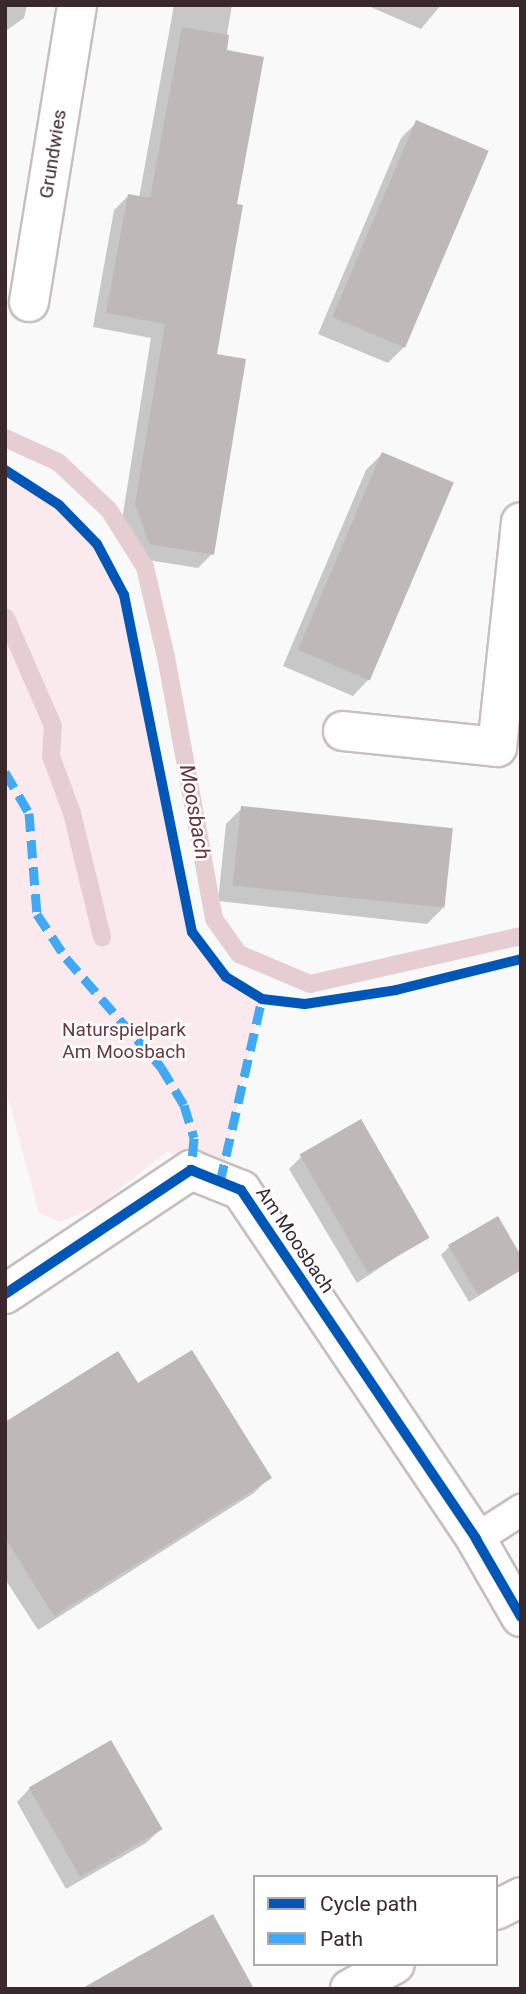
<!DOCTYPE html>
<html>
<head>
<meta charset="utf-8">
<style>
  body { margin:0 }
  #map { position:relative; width:526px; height:1994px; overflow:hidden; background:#f9f9f9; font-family:Roboto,sans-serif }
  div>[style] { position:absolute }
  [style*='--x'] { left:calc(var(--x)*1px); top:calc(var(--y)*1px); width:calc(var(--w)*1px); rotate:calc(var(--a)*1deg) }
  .green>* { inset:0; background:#fbeaed }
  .shadow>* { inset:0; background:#0003 }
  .stream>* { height:18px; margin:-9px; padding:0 9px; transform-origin:9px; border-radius:9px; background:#e5cdd2 }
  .building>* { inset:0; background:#beb8b9; transform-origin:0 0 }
  .roads { filter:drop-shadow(2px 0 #c6bfc0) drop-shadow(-2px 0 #c6bfc0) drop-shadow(0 2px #c6bfc0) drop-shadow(0 -2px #c6bfc0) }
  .service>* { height:30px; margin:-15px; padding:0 15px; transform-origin:15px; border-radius:15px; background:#fefefe }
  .minor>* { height:38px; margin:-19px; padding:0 19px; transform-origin:19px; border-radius:19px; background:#fefefe }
  .quiet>* { height:9px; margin-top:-4.5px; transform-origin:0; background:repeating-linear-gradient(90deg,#3fa9f5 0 18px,transparent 0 27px) }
  .cycleway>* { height:10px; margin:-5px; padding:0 5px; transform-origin:5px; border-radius:5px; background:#0057b8 }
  span { translate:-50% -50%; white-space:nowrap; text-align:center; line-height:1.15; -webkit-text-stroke:5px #fff; paint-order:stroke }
  .street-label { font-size:19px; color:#39292d }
  .park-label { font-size:19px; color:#673744 }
  .water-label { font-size:21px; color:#663542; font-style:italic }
  .frame { position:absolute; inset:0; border:7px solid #39292d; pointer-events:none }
  .legend { position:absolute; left:253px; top:1875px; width:245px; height:91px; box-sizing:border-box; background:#fff; border:2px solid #b0a9ab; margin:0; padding:9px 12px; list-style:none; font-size:21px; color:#39292d }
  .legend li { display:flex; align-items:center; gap:14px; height:35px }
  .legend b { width:35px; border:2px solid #b0a9ab }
</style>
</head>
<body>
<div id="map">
  <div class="green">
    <div style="clip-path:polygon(5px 470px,59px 505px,97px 544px,124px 595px,192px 932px,226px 977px,262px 999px,220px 1182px,191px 1170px,168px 1151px,98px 1206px,60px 1222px,39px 1213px,5px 1086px)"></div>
  </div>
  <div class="shadow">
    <div style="clip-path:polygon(5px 5px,27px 5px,24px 18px,7px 30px,5px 39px)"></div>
    <div style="clip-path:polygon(174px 5px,232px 5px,224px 52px,235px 205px,215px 356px,212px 554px,198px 568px,135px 558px,122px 520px,151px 338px,93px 327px,114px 210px,128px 196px,139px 198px)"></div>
    <div style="clip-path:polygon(366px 5px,441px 5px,421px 29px)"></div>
    <div style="clip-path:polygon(417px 122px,404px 347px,388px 363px,318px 334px,401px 138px)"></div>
    <div style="clip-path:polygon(382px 454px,452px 484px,369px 679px,353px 696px,283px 666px,366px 470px)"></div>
    <div style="clip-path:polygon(242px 808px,443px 908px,427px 924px,218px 901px,226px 824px)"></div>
    <div style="clip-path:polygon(301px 1157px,428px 1236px,357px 1283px,289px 1169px)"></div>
    <div style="clip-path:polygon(449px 1247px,521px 1270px,469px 1302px,441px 1255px)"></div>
    <div style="clip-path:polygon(137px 1386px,270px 1477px,254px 1493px,38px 1630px,5px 1579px,5px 1425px)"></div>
    <div style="clip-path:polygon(30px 1788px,160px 1830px,146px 1843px,66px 1889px,17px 1802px)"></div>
  </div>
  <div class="stream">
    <div style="--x:5;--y:438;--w:58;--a:24.4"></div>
    <div style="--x:58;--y:462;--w:70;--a:43.3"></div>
    <div style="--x:109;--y:510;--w:67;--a:57.7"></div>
    <div style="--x:145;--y:567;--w:92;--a:76.9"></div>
    <div style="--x:166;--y:657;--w:266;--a:79.6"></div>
    <div style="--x:214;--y:919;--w:43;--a:54.5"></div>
    <div style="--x:239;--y:954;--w:77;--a:22.9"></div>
    <div style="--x:310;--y:984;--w:216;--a:-12.8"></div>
    <div style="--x:6;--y:618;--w:118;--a:66.5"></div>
    <div style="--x:53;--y:726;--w:30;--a:94"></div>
    <div style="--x:51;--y:756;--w:61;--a:69.8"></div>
    <div style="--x:72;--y:813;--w:128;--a:76.4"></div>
  </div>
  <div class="building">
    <div style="clip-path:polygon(182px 27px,229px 35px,227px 50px,264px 57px,237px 204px,243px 205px,217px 354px,246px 359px,214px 555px,149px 544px,135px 504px,165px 324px,106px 313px,128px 194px,150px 198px)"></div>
    <div style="left:416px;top:120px;width:79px;height:214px;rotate:23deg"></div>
    <div style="left:382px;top:452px;width:78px;height:215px;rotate:23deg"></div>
    <div style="left:241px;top:806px;width:213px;height:80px;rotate:6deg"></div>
    <div style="left:361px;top:1119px;width:137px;height:71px;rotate:60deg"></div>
    <div style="clip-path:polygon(498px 1216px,521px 1256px,521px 1270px,478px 1295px,448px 1245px)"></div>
    <div style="clip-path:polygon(192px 1350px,272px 1478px,54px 1616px,5px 1538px,5px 1422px,118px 1351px,138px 1383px)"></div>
    <div style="left:111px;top:1740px;width:103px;height:95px;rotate:60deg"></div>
    <div style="clip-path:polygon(213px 1914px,254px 1989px,81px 1989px)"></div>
  </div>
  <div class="roads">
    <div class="service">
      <div style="--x:476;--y:1539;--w:54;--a:-32.8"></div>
    </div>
    <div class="minor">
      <div style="--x:29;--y:302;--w:301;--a:-80.8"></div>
      <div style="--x:343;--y:731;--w:155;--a:5.9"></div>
      <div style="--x:497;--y:747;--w:226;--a:-83.9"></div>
      <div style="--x:5;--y:1294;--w:224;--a:-33.7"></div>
      <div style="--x:191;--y:1170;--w:54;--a:21.8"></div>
      <div style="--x:241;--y:1190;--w:421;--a:56"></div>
      <div style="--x:476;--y:1539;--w:90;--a:60"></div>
      <div style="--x:496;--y:1910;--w:28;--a:-27"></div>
      <div style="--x:350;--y:1989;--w:51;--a:-29.1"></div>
    </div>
  </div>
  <div class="quiet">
    <div style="--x:5;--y:772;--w:48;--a:59.7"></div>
    <div style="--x:29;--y:813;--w:101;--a:85.5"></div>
    <div style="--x:37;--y:914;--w:53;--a:56.6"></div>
    <div style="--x:66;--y:958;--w:145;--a:48.9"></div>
    <div style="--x:161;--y:1067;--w:44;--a:58.8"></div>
    <div style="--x:184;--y:1105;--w:34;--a:73"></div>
    <div style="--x:194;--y:1138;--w:32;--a:95"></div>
    <div style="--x:220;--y:1182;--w:188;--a:-77.1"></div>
  </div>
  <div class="cycleway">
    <div style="--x:5;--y:470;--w:64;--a:32.9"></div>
    <div style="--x:59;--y:505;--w:54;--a:45.7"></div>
    <div style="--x:97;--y:544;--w:58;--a:62.1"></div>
    <div style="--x:124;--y:595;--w:344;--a:78.6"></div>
    <div style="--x:192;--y:932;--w:56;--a:52.9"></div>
    <div style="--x:226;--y:977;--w:42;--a:31.4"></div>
    <div style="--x:262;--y:999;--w:43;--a:6.6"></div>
    <div style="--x:305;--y:1004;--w:92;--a:-8.7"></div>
    <div style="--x:396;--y:990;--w:129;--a:-13.9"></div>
    <div style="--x:5;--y:1294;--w:224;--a:-33.7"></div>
    <div style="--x:191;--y:1170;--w:54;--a:21.8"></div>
    <div style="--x:241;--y:1190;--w:421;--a:56"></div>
    <div style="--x:476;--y:1539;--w:90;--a:60"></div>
  </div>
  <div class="street-label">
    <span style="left:53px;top:154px;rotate:-81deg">Grundwies</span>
    <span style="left:295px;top:1240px;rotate:56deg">Am Moosbach</span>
  </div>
  <div class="park-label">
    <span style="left:124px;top:1041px">Naturspielpark<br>Am Moosbach</span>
  </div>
  <div class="water-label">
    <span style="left:195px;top:812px;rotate:80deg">Moosbach</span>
  </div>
  <div class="frame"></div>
  <ul class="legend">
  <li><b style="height:9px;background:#0057b8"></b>Cycle path</li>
  <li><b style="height:9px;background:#3fa9f5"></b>Path</li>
  </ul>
</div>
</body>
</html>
